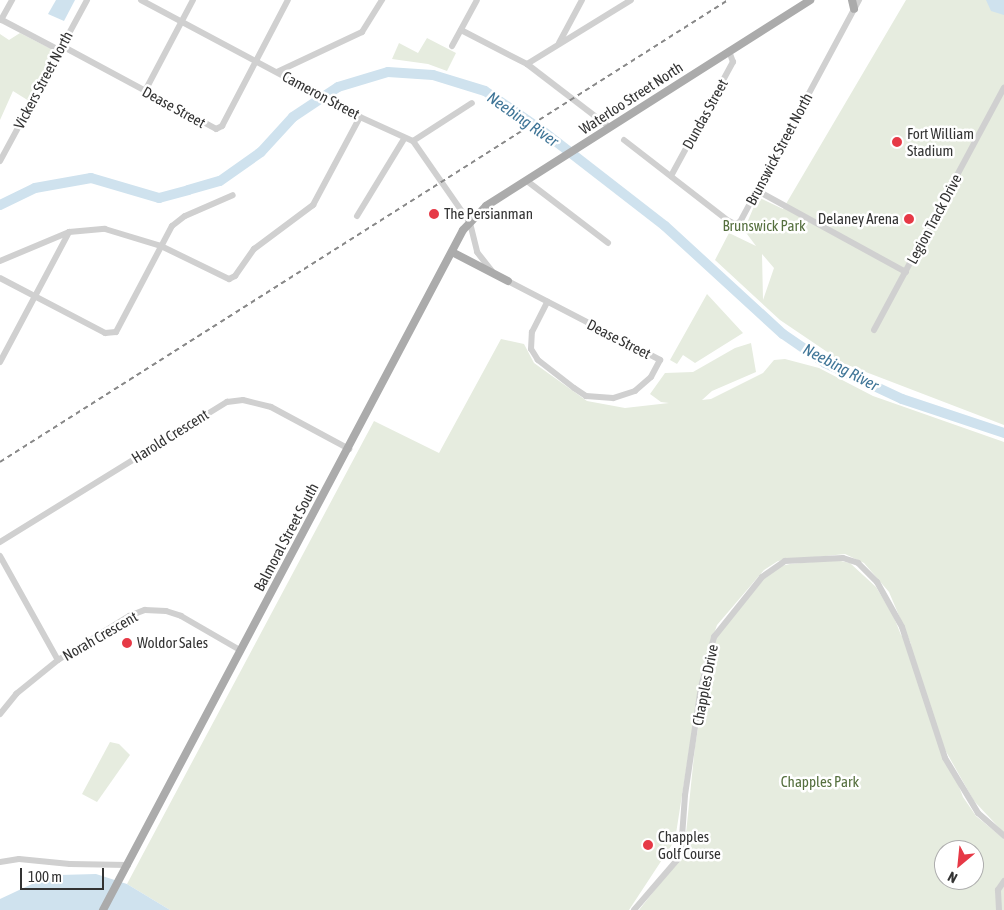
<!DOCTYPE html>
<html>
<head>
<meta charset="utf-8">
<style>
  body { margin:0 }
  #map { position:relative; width:1004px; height:910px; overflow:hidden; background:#fff; font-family:"Asap Condensed",sans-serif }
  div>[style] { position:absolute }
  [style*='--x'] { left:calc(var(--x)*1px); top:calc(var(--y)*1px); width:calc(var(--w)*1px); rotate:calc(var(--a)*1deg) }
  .green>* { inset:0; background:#e6ecdf }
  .water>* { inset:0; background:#cfe2ee }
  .river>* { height:10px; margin:-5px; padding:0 5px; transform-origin:5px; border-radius:5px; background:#cfe2ee }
  .minor>* { height:6px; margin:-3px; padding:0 3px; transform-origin:3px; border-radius:3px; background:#d0d0d0 }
  .major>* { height:8px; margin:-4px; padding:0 4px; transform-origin:4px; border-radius:4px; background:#ababab }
  .rail>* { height:2px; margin-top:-1px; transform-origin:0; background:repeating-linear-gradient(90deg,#888 0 5px,transparent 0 9px) }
  .dots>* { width:14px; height:14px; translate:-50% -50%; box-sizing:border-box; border:2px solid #fff; border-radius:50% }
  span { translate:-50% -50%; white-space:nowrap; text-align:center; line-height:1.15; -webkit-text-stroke:5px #fff; paint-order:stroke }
  .street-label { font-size:15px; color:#333 }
  .poi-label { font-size:15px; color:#333 }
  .left { translate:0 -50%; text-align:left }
  .right { translate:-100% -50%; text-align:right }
  .park-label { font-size:15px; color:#56703f }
  .water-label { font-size:16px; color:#3f7597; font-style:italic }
  .north { position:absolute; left:934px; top:840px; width:50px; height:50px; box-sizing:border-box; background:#fff; border:1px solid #adadad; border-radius:50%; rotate:208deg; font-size:14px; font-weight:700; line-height:20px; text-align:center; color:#333 }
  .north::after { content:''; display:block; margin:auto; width:18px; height:22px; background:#e63946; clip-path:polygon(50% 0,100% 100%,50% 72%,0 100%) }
  .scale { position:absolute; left:20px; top:868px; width:84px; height:22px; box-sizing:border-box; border:2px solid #333; border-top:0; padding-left:6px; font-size:15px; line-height:18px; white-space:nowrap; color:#333; -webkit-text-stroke:4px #fff; paint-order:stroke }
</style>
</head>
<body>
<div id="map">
  <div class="green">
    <div style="clip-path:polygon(evenodd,906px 0,1004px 0,1004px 425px,845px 364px,780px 320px,715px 260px,729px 233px,756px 246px,744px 230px,758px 197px,783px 209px,906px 0,762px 254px,774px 268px,763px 300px,762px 254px)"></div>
    <div style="clip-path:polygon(20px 33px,55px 51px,29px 101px,13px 91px,0 120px,0 34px,9px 40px)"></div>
    <div style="clip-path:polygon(427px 38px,456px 53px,447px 71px,428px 64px,392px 59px,399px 43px,418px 53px)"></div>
    <div style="clip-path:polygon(707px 294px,743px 333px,695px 363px,683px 355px,677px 364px,670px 360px)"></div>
    <div style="clip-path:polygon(evenodd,501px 339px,524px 344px,534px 363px,587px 401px,625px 408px,669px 403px,661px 402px,650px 394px,665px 373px,693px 372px,735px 348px,751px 343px,756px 372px,712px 391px,702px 400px,711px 399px,763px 373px,774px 360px,785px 359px,819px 368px,873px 396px,1004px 442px,1004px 833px,974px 801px,944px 748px,963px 797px,976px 816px,1004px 839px,1004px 910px,639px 910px,684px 853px,695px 746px,709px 665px,717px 636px,764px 579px,781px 566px,790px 564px,836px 560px,850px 563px,876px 587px,893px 615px,901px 635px,911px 644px,889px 592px,864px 563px,845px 554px,778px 561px,764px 570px,717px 625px,702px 668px,675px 840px,629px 910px,170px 910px,127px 884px,374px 421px,439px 453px,501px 339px,944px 850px,974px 850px,974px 880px,944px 880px,944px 850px)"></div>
    <div style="clip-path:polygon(110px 742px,119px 744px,130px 755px,97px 802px,82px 794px)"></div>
  </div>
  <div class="water">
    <div style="clip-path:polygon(56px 0,75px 0,64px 21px,48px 14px)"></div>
    <div style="clip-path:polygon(986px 0,1004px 0,1004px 15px,991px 11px)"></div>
    <div style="clip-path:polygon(96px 874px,127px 884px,170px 910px,0 910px,0 899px,32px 884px,59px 875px)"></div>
  </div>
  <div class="river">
    <div style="--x:0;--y:205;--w:39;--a:-26"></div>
    <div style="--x:35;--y:188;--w:57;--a:-10.1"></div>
    <div style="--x:91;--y:178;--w:71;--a:16.4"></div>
    <div style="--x:159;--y:198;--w:30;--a:-15"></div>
    <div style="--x:188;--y:190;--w:33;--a:-16"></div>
    <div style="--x:220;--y:181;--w:50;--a:-35.3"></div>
    <div style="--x:261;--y:152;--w:47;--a:-47.6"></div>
    <div style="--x:293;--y:117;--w:54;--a:-33.7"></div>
    <div style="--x:338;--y:87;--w:52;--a:-16.7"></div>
    <div style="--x:388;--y:72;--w:45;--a:3.8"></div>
    <div style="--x:433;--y:75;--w:54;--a:17.1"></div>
    <div style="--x:485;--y:91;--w:67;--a:34.6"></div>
    <div style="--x:540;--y:129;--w:158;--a:37.8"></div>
    <div style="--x:665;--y:226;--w:160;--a:42.5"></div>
    <div style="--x:783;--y:334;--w:51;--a:34.6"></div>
    <div style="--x:825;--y:363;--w:85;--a:25.1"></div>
    <div style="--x:902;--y:399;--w:108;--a:18.4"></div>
  </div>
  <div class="minor">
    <div style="--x:141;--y:0;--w:248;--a:28.1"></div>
    <div style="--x:360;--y:117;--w:58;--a:24.4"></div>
    <div style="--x:413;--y:141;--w:100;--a:55.2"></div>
    <div style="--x:470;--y:223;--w:30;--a:76"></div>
    <div style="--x:477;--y:252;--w:24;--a:52"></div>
    <div style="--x:0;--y:19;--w:67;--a:27.7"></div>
    <div style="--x:1;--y:20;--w:23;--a:-61"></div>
    <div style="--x:461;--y:30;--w:74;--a:27.3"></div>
    <div style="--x:527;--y:64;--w:103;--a:37.5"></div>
    <div style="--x:559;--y:43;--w:49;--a:-61.9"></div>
    <div style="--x:62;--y:46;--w:175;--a:28.3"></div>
    <div style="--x:216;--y:129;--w:7;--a:-27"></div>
    <div style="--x:222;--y:126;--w:142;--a:-62.4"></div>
    <div style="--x:452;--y:46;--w:52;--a:-61.5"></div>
    <div style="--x:527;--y:64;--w:122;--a:-31.6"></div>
    <div style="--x:277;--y:72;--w:94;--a:-25.2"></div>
    <div style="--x:362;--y:32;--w:38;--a:-58"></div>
    <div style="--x:145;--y:91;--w:103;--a:-62.2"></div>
    <div style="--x:624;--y:140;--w:130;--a:37.8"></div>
    <div style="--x:727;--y:220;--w:9;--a:27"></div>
    <div style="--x:735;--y:224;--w:5;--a:-22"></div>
    <div style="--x:740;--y:222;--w:252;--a:-61.8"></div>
    <div style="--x:413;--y:141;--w:70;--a:-32.8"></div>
    <div style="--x:0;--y:161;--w:183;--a:-61.6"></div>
    <div style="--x:671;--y:176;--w:130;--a:-61.5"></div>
    <div style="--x:733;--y:62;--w:12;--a:-110"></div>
    <div style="--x:527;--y:181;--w:102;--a:37.4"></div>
    <div style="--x:756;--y:190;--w:171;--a:28.7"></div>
    <div style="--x:357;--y:216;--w:90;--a:-58.6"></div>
    <div style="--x:0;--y:261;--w:75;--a:-22.8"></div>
    <div style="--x:69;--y:232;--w:36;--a:-5"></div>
    <div style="--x:105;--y:229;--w:59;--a:16.9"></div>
    <div style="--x:161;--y:246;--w:76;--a:25.9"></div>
    <div style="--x:229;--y:279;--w:7;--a:-27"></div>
    <div style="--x:235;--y:276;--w:33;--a:-55"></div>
    <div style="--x:254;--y:249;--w:74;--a:-36.7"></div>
    <div style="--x:313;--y:205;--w:100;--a:-61.9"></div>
    <div style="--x:0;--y:278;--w:119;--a:27.6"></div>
    <div style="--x:105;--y:333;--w:11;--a:-5"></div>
    <div style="--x:116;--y:332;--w:120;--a:-62.2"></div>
    <div style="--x:172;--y:226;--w:16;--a:-38"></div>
    <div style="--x:185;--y:216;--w:52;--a:-23.6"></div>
    <div style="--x:504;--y:279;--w:176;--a:27.4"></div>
    <div style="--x:660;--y:360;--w:19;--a:118"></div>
    <div style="--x:651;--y:377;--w:21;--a:139"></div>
    <div style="--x:635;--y:391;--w:23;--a:162"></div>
    <div style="--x:613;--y:398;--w:27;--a:-176"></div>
    <div style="--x:586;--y:396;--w:14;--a:-146"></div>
    <div style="--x:574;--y:388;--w:46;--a:-142.1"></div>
    <div style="--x:538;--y:360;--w:13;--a:-122"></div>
    <div style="--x:531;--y:349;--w:17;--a:-87"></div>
    <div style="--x:532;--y:332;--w:34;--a:-63"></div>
    <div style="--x:874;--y:330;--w:275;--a:-61.8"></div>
    <div style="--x:0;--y:362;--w:147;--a:-62"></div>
    <div style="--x:0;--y:542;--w:267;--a:-31.7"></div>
    <div style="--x:227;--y:402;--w:16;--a:-7"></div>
    <div style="--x:243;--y:400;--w:29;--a:14"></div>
    <div style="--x:271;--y:407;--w:89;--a:28.3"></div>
    <div style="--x:0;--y:556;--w:119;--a:60.9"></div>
    <div style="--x:0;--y:714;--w:26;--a:-51"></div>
    <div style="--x:16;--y:694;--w:54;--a:-39"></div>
    <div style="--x:58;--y:660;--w:84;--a:-31.8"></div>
    <div style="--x:129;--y:616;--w:17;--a:-21"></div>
    <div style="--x:145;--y:610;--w:21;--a:3"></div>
    <div style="--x:166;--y:611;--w:16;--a:18"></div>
    <div style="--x:181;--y:616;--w:68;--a:30"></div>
    <div style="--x:0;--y:862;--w:19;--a:-9"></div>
    <div style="--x:19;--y:859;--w:51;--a:5.6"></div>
    <div style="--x:70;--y:864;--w:58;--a:1"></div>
    <div style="--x:634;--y:910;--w:66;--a:-49.3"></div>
    <div style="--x:677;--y:860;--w:10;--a:-66"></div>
    <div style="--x:681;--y:851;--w:56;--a:-85.9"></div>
    <div style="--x:685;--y:795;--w:109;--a:-81.6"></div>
    <div style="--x:701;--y:687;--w:52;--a:-75.4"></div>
    <div style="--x:714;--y:637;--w:77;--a:-51.3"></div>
    <div style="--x:762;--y:577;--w:28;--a:-35"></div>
    <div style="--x:785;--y:561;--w:58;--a:-3"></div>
    <div style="--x:843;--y:558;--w:16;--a:18"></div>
    <div style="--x:858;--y:563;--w:27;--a:45"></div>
    <div style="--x:877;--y:582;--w:51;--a:60.9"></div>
    <div style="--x:902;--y:627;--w:138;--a:71.8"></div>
    <div style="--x:945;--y:758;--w:64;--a:59"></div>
    <div style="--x:978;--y:813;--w:35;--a:41"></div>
    <div style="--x:999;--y:910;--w:20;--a:-93"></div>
    <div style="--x:998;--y:890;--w:11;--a:-56"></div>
  </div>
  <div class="major">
    <div style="--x:852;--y:0;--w:9;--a:77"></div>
    <div style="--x:452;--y:252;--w:63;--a:27.4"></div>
    <div style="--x:103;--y:910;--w:769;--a:-62.1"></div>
    <div style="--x:463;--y:230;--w:33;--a:-46"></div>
    <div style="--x:486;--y:206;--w:384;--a:-32.4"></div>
  </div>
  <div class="rail">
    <div style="--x:0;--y:462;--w:862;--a:-32.4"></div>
  </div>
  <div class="dots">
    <div style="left:897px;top:142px;background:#e63946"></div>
    <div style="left:434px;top:214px;background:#e63946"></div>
    <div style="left:909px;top:219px;background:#e63946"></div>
    <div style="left:127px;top:643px;background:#e63946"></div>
    <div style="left:648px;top:845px;background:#e63946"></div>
  </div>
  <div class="street-label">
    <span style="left:43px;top:80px;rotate:-62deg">Vickers Street North</span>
    <span style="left:321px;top:95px;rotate:28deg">Cameron Street</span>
    <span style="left:631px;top:98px;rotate:-33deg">Waterloo Street North</span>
    <span style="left:174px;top:107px;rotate:29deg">Dease Street</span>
    <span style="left:705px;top:114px;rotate:-61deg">Dundas Street</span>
    <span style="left:779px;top:149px;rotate:-62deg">Brunswick Street North</span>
    <span style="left:934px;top:219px;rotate:-62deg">Legion Track Drive</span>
    <span style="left:619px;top:339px;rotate:27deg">Dease Street</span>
    <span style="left:170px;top:436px;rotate:-32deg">Harold Crescent</span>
    <span style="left:286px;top:537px;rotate:-62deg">Balmoral Street South</span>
    <span style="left:100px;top:636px;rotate:-30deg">Norah Crescent</span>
    <span style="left:705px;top:685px;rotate:-79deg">Chapples Drive</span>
  </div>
  <div class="poi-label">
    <span class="left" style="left:907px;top:142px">Fort William<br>Stadium</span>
    <span class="left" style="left:444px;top:214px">The Persianman</span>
    <span class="right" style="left:899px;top:219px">Delaney Arena</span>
    <span class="left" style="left:137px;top:643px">Woldor Sales</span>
    <span class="left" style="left:658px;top:845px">Chapples<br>Golf Course</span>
  </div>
  <div class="park-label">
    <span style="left:764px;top:226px">Brunswick Park</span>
    <span style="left:820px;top:782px">Chapples Park</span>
  </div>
  <div class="water-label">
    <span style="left:523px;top:119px;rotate:35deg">Neebing River</span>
    <span style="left:841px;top:367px;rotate:28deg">Neebing River</span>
  </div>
  <div class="north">N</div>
  <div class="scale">100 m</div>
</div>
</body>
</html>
